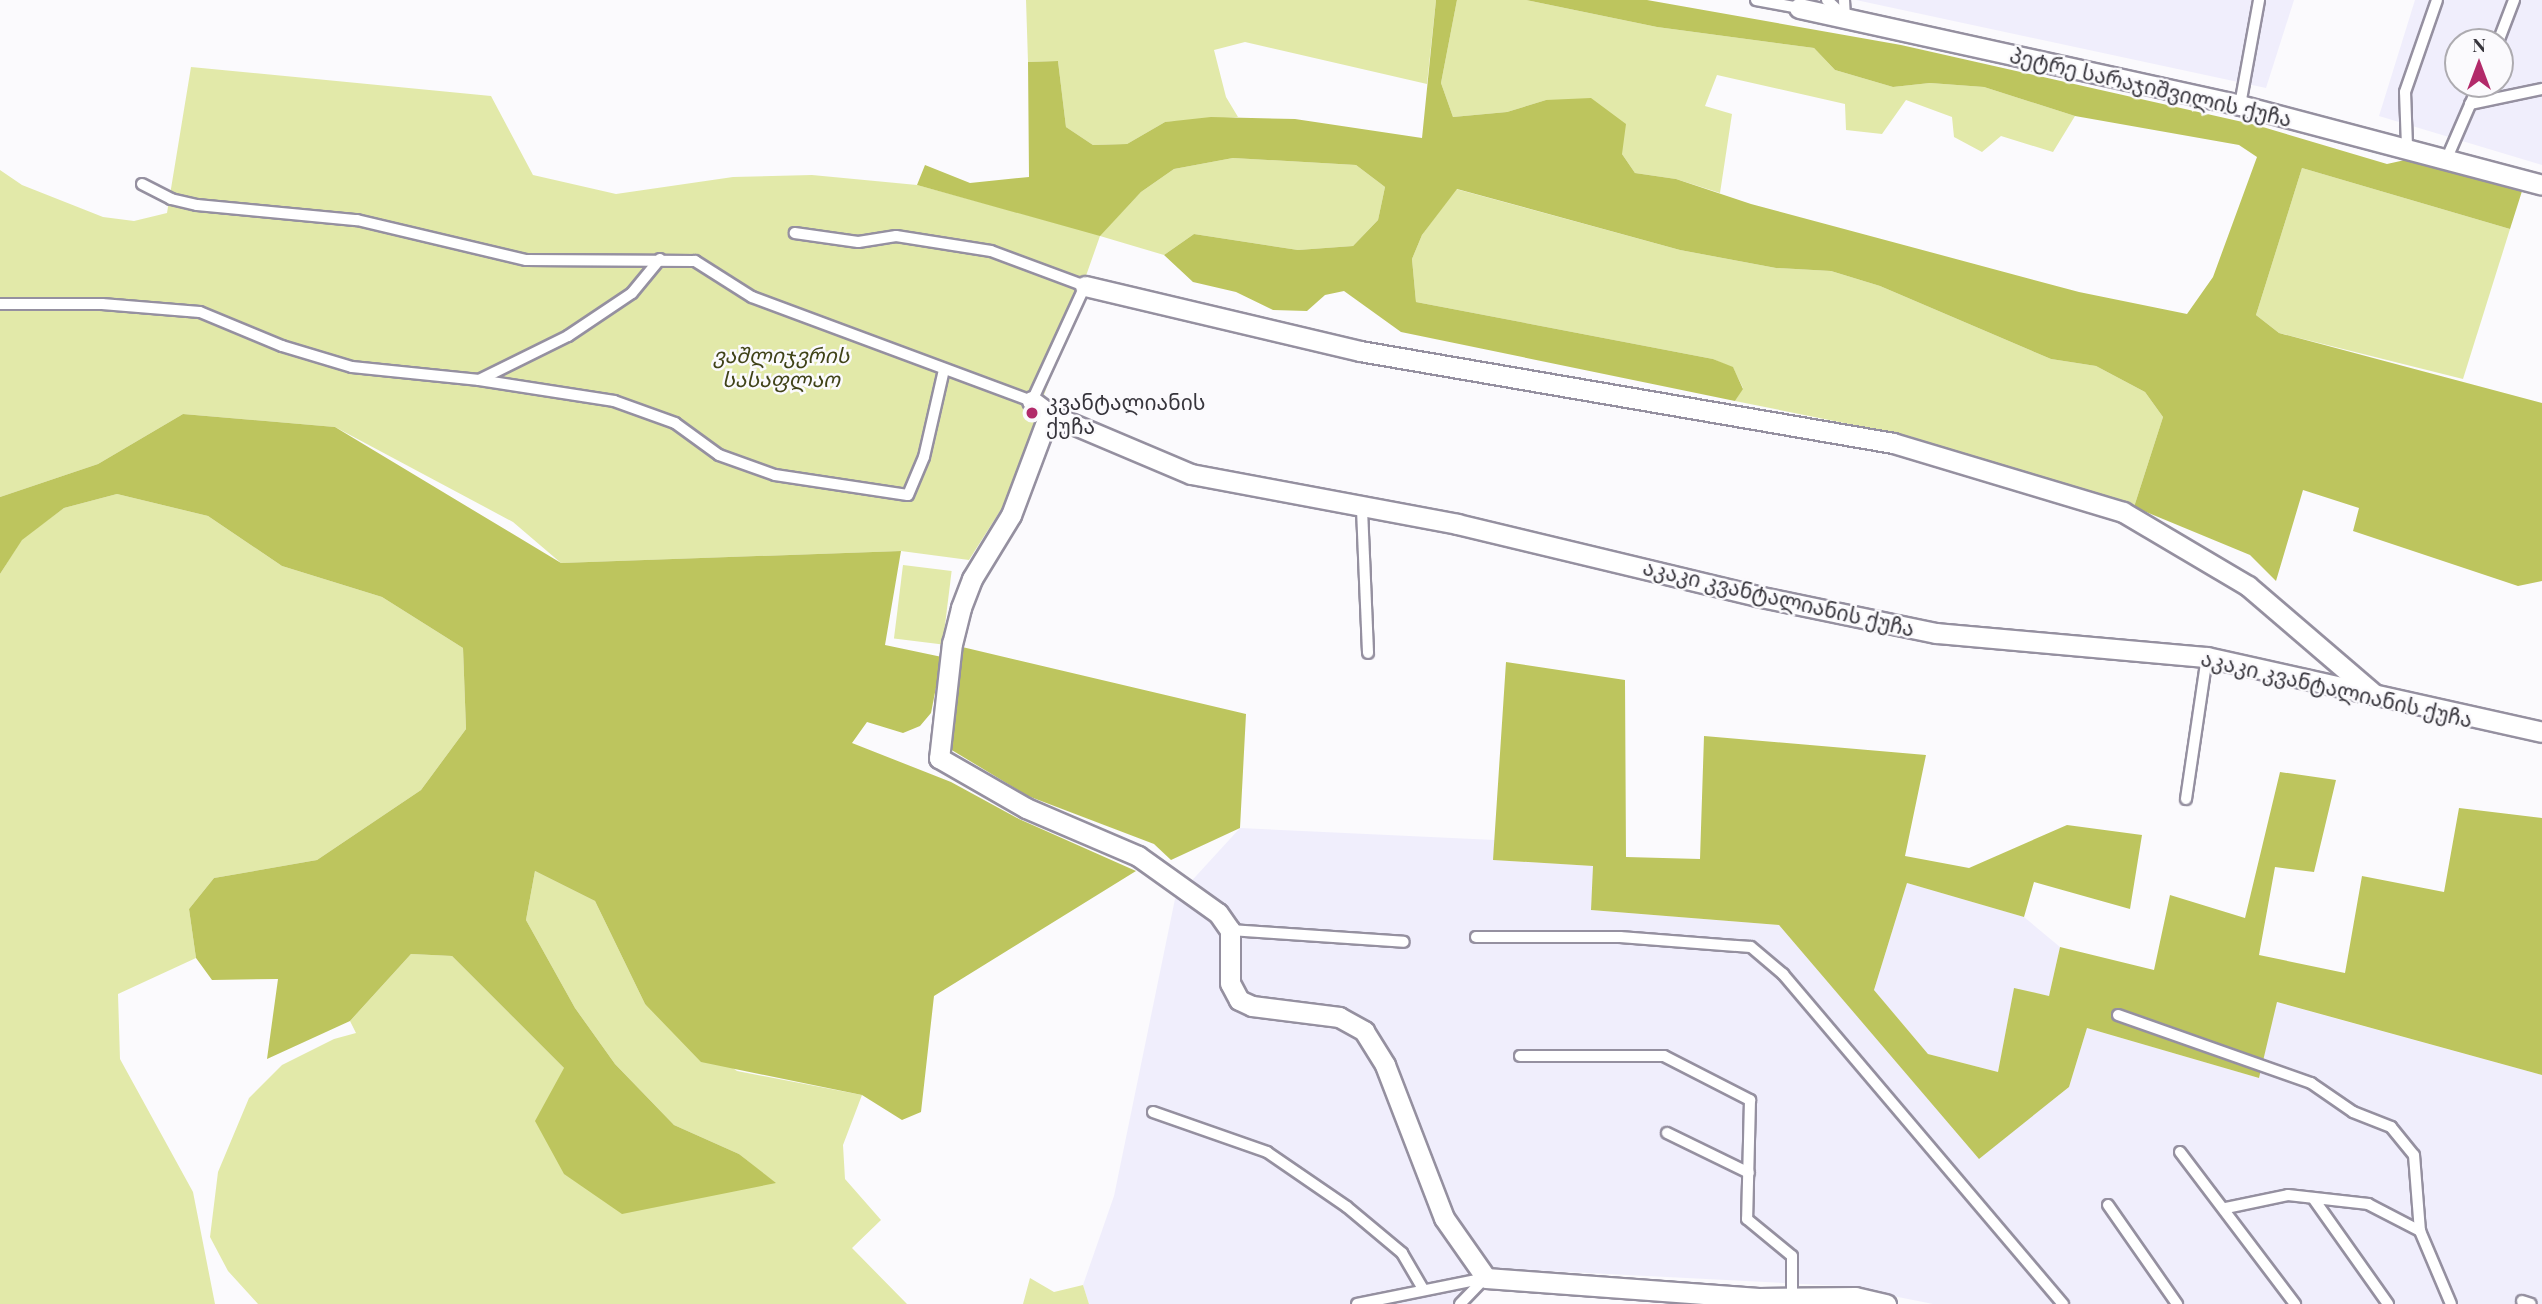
<!DOCTYPE html>
<html>
<head>
<meta charset="utf-8">
<style>
  body { margin:0 }
  #map { position:relative; width:2542px; height:1304px; overflow:hidden; background:#fbfafd; font-family:"Playfair Display","Noto Sans Georgian",serif }
  div>[style] { position:absolute }
  [style*='--x'] { left:calc(var(--x)*1px); top:calc(var(--y)*1px); width:calc(var(--w)*1px); rotate:calc(var(--a)*1deg) }
  .industrial>* { inset:0; background:#f0eefc }
  .green>* { inset:0; background:#e2e9a9; transform-origin:0 0 }
  .forest>* { inset:0; background:#bdc55e }
  .roads { filter:drop-shadow(2px 0 #9590a0) drop-shadow(-2px 0 #9590a0) drop-shadow(0 2px #9590a0) drop-shadow(0 -2px #9590a0) }
  .service>* { height:10px; margin:-5px; padding:0 5px; transform-origin:5px; border-radius:5px; background:#fff }
  .minor>* { height:19px; margin:-9.5px; padding:0 9.5px; transform-origin:9.5px; border-radius:9.5px; background:#fff }
  .dots>* { width:19px; height:19px; translate:-50% -50%; box-sizing:border-box; border:4px solid #fbfafd; border-radius:50% }
  span { translate:-50% -50%; white-space:nowrap; text-align:center; line-height:1.15; -webkit-text-stroke:5px #fbfafd; paint-order:stroke }
  .street-label { font-size:21px; color:#37353c }
  .park-label { font-size:21px; color:#404318; font-style:italic }
  .poi-label { font-size:21px; color:#37353c }
  .left { translate:0 -50%; text-align:left }
  .north { position:absolute; left:2444px; top:28px; width:70px; height:70px; box-sizing:border-box; background:#fbfafd; border:2px solid #adabb0; border-radius:50%; rotate:0deg; font-size:19px; font-weight:700; line-height:28px; text-align:center; color:#37353c }
  .north::after { content:''; display:block; margin:auto; width:24px; height:32px; background:#b22a6a; clip-path:polygon(50% 0,100% 100%,50% 72%,0 100%) }
</style>
</head>
<body>
<div id="map">
  <div class="industrial">
    <div style="clip-path:polygon(1856px 0,2294px 0,2266px 88px)"></div>
    <div style="clip-path:polygon(evenodd,2415px 0,2542px 0,2542px 165px,2379px 116px,2415px 0,2458px 42px,2500px 42px,2500px 84px,2458px 84px,2458px 42px)"></div>
    <div style="clip-path:polygon(1240px 828px,1495px 840px,1494px 860px,1594px 866px,1591px 910px,1779px 925px,1979px 1158px,2069px 1087px,2087px 1028px,2259px 1078px,2276px 1002px,2542px 1075px,2542px 1304px,1933px 1304px,1843px 1286px,1490px 1268px,1460px 1304px,1089px 1304px,1083px 1285px,1114px 1196px,1175px 899px)"></div>
    <div style="clip-path:polygon(1907px 883px,2024px 917px,2060px 947px,2049px 996px,2014px 989px,1998px 1072px,1928px 1054px,1874px 990px)"></div>
  </div>
  <div class="green">
    <div style="clip-path:polygon(1026px 0,1436px 0,1427px 84px,1245px 42px,1214px 50px,1226px 97px,1238px 117px,1165px 122px,1127px 144px,1093px 145px,1066px 127px,1058px 61px,1028px 62px)"></div>
    <div style="clip-path:polygon(1457px 0,1526px 0,1657px 27px,1814px 48px,1835px 70px,1893px 87px,1930px 83px,1984px 87px,2075px 116px,2053px 152px,2001px 136px,1982px 152px,1954px 137px,1952px 117px,1906px 100px,1882px 134px,1846px 130px,1845px 104px,1717px 75px,1705px 106px,1732px 114px,1720px 193px,1676px 179px,1635px 173px,1622px 154px,1546px 100px,1507px 112px,1453px 117px,1441px 83px)"></div>
    <div style="clip-path:polygon(191px 67px,491px 96px,533px 175px,616px 194px,733px 177px,812px 175px,917px 185px,1100px 235px,1141px 192px,1174px 169px,1233px 158px,1356px 165px,1385px 187px,1378px 220px,1353px 246px,1298px 250px,1194px 234px,1164px 255px,1100px 236px,1007px 500px,969px 560px,901px 551px,561px 563px,513px 522px,335px 427px,183px 414px,98px 464px,0 497px,0 170px,22px 185px,103px 217px,134px 221px,167px 213px)"></div>
    <div style="clip-path:polygon(2302px 168px,2510px 229px,2463px 379px,2279px 333px,2256px 315px)"></div>
    <div style="clip-path:polygon(1456px 189px,1680px 250px,1776px 268px,1831px 271px,1880px 286px,2051px 359px,2096px 366px,2145px 392px,2163px 417px,2134px 507px,1909px 436px,1735px 401px,1743px 388px,1733px 368px,1713px 359px,1416px 302px,1412px 259px,1422px 235px)"></div>
    <div style="clip-path:polygon(117px 494px,208px 516px,282px 566px,382px 597px,463px 648px,466px 729px,421px 790px,317px 860px,214px 878px,189px 909px,196px 958px,118px 994px,120px 1059px,193px 1192px,215px 1304px,0 1304px,0 574px,22px 539px,64px 508px)"></div>
    <div style="left:903px;top:565px;width:49px;height:74px;rotate:7deg"></div>
    <div style="clip-path:polygon(535px 871px,595px 901px,645px 1004px,737px 1071px,862px 1095px,843px 1145px,845px 1179px,881px 1220px,852px 1248px,907px 1304px,258px 1304px,228px 1271px,210px 1237px,218px 1172px,249px 1098px,282px 1065px,334px 1039px,356px 1033px,350px 1021px,411px 954px,452px 956px,564px 1068px,775px 1183px,739px 1154px,674px 1125px,615px 1064px,575px 1008px,526px 920px)"></div>
    <div style="clip-path:polygon(1030px 1278px,1054px 1292px,1083px 1285px,1089px 1304px,1023px 1304px)"></div>
  </div>
  <div class="forest">
    <div style="clip-path:polygon(1436px 0,1457px 0,1441px 83px,1453px 117px,1507px 112px,1546px 100px,1591px 98px,1626px 124px,1622px 154px,1635px 173px,1676px 179px,1751px 204px,2079px 292px,2187px 314px,2213px 277px,2257px 157px,2239px 145px,2075px 116px,1984px 87px,1930px 83px,1893px 87px,1835px 70px,1814px 48px,1657px 27px,1526px 0,1647px 0,1901px 45px,2256px 125px,2387px 164px,2405px 160px,2523px 188px,2510px 229px,2302px 168px,2256px 315px,2279px 333px,2542px 403px,2542px 581px,2518px 586px,2353px 531px,2359px 508px,2303px 490px,2276px 581px,2250px 555px,2134px 507px,2163px 417px,2145px 392px,2096px 366px,2051px 359px,1880px 286px,1831px 271px,1776px 268px,1680px 250px,1457px 189px,1422px 235px,1412px 259px,1416px 302px,1713px 359px,1733px 367px,1743px 389px,1735px 401px,1401px 332px,1344px 291px,1325px 295px,1307px 311px,1273px 310px,1236px 292px,1193px 282px,1164px 255px,1194px 234px,1298px 250px,1353px 246px,1378px 220px,1385px 187px,1356px 165px,1233px 158px,1174px 169px,1141px 192px,1100px 236px,917px 185px,925px 165px,970px 183px,1029px 177px,1028px 62px,1058px 61px,1066px 127px,1093px 145px,1127px 144px,1165px 122px,1211px 117px,1295px 119px,1422px 138px)"></div>
    <div style="clip-path:polygon(183px 414px,335px 427px,561px 563px,901px 551px,885px 645px,942px 657px,931px 713px,920px 726px,903px 733px,867px 722px,852px 743px,951px 782px,1019px 819px,1136px 871px,934px 996px,921px 1112px,902px 1120px,862px 1095px,701px 1062px,645px 1004px,595px 901px,535px 871px,526px 920px,575px 1008px,615px 1064px,674px 1125px,739px 1154px,776px 1183px,622px 1214px,564px 1174px,535px 1121px,564px 1068px,452px 956px,411px 954px,350px 1021px,267px 1059px,278px 979px,212px 980px,196px 958px,189px 909px,214px 878px,317px 860px,421px 790px,466px 729px,463px 648px,382px 597px,282px 566px,208px 516px,117px 494px,64px 508px,22px 540px,0 574px,0 497px,98px 464px)"></div>
    <div style="clip-path:polygon(958px 646px,1246px 714px,1240px 828px,1171px 860px,1154px 844px,1028px 796px,950px 749px)"></div>
    <div style="clip-path:polygon(1506px 662px,1625px 680px,1626px 857px,1700px 859px,1704px 736px,1926px 755px,1905px 856px,1969px 868px,2067px 825px,2142px 835px,2130px 909px,2034px 882px,2024px 917px,1907px 883px,1874px 990px,1928px 1054px,1998px 1072px,2014px 988px,2049px 996px,2060px 947px,2154px 970px,2170px 895px,2245px 918px,2280px 772px,2336px 780px,2314px 872px,2275px 867px,2259px 955px,2345px 973px,2362px 876px,2444px 892px,2459px 808px,2542px 818px,2542px 1075px,2277px 1002px,2259px 1078px,2087px 1028px,2069px 1087px,1979px 1159px,1779px 925px,1591px 910px,1593px 866px,1493px 860px)"></div>
  </div>
  <div class="roads">
    <div class="service">
      <div style="--x:1756;--y:0;--w:44;--a:10.5"></div>
      <div style="--x:1827;--y:0;--w:21;--a:43"></div>
      <div style="--x:1844;--y:0;--w:17;--a:87"></div>
      <div style="--x:2498;--y:42;--w:45;--a:-69.1"></div>
      <div style="--x:2470;--y:104;--w:74;--a:-11.8"></div>
      <div style="--x:2240;--y:105;--w:107;--a:-79.7"></div>
      <div style="--x:2407;--y:146;--w:54;--a:-92.1"></div>
      <div style="--x:2405;--y:92;--w:97;--a:-70.8"></div>
      <div style="--x:2447;--y:158;--w:81;--a:-66.6"></div>
      <div style="--x:142;--y:184;--w:33;--a:27"></div>
      <div style="--x:171;--y:199;--w:27;--a:13"></div>
      <div style="--x:197;--y:205;--w:161;--a:5.4"></div>
      <div style="--x:357;--y:220;--w:174;--a:13.3"></div>
      <div style="--x:526;--y:260;--w:169;--a:0.3"></div>
      <div style="--x:695;--y:261;--w:67;--a:32.3"></div>
      <div style="--x:752;--y:297;--w:299;--a:20.4"></div>
      <div style="--x:1032;--y:401;--w:127;--a:-65.3"></div>
      <div style="--x:1085;--y:286;--w:100;--a:-159.6"></div>
      <div style="--x:991;--y:251;--w:96;--a:-171"></div>
      <div style="--x:896;--y:236;--w:38;--a:171"></div>
      <div style="--x:858;--y:242;--w:64;--a:-171.9"></div>
      <div style="--x:0;--y:304;--w:102;--a:0"></div>
      <div style="--x:102;--y:304;--w:98;--a:4.7"></div>
      <div style="--x:200;--y:312;--w:89;--a:22.5"></div>
      <div style="--x:282;--y:346;--w:73;--a:16.7"></div>
      <div style="--x:352;--y:367;--w:128;--a:5.8"></div>
      <div style="--x:479;--y:380;--w:137;--a:8.8"></div>
      <div style="--x:614;--y:401;--w:65;--a:19.8"></div>
      <div style="--x:675;--y:423;--w:54;--a:36"></div>
      <div style="--x:719;--y:455;--w:59;--a:19.7"></div>
      <div style="--x:775;--y:475;--w:134;--a:8.6"></div>
      <div style="--x:908;--y:495;--w:41;--a:-67.2"></div>
      <div style="--x:924;--y:457;--w:89;--a:-77.1"></div>
      <div style="--x:479;--y:380;--w:99;--a:-26.3"></div>
      <div style="--x:568;--y:336;--w:77;--a:-33.9"></div>
      <div style="--x:632;--y:293;--w:44;--a:-50.5"></div>
      <div style="--x:1362;--y:509;--w:144;--a:87.6"></div>
      <div style="--x:2186;--y:799;--w:144;--a:-81.6"></div>
      <div style="--x:1230;--y:930;--w:174;--a:3.9"></div>
      <div style="--x:1476;--y:937;--w:144;--a:0"></div>
      <div style="--x:1620;--y:937;--w:131;--a:4.4"></div>
      <div style="--x:1751;--y:947;--w:42;--a:40.2"></div>
      <div style="--x:1783;--y:974;--w:433;--a:49.7"></div>
      <div style="--x:2118;--y:1015;--w:205;--a:19.4"></div>
      <div style="--x:2311;--y:1083;--w:51;--a:34.6"></div>
      <div style="--x:2353;--y:1112;--w:41;--a:21.5"></div>
      <div style="--x:2391;--y:1127;--w:36;--a:51"></div>
      <div style="--x:2414;--y:1155;--w:76;--a:85.5"></div>
      <div style="--x:2420;--y:1231;--w:79;--a:67"></div>
      <div style="--x:1520;--y:1056;--w:144;--a:0"></div>
      <div style="--x:1664;--y:1056;--w:97;--a:27.1"></div>
      <div style="--x:1750;--y:1100;--w:119;--a:91.4"></div>
      <div style="--x:1747;--y:1219;--w:58;--a:39.4"></div>
      <div style="--x:1792;--y:1256;--w:41;--a:90"></div>
      <div style="--x:1153;--y:1112;--w:121;--a:19.3"></div>
      <div style="--x:1267;--y:1152;--w:97;--a:34.5"></div>
      <div style="--x:1347;--y:1207;--w:72;--a:39.9"></div>
      <div style="--x:1402;--y:1253;--w:42;--a:59.7"></div>
      <div style="--x:1667;--y:1133;--w:91;--a:26"></div>
      <div style="--x:2180;--y:1152;--w:191;--a:52.9"></div>
      <div style="--x:2313;--y:1198;--w:130;--a:54.7"></div>
      <div style="--x:2108;--y:1205;--w:121;--a:55.1"></div>
      <div style="--x:2226;--y:1208;--w:63;--a:-11.8"></div>
      <div style="--x:2288;--y:1195;--w:81;--a:6.4"></div>
      <div style="--x:2368;--y:1204;--w:59;--a:27.4"></div>
      <div style="--x:2522;--y:1301;--w:9;--a:18"></div>
      <div style="--x:1357;--y:1304;--w:132;--a:-11.4"></div>
      <div style="--x:1460;--y:1304;--w:36;--a:-46"></div>
    </div>
    <div class="minor">
      <div style="--x:1799;--y:8;--w:452;--a:12.4"></div>
      <div style="--x:2240;--y:105;--w:312;--a:14.8"></div>
      <div style="--x:1085;--y:286;--w:283;--a:13.3"></div>
      <div style="--x:1360;--y:351;--w:541;--a:9.79"></div>
      <div style="--x:1893;--y:443;--w:240;--a:16.7"></div>
      <div style="--x:2123;--y:512;--w:145;--a:30.6"></div>
      <div style="--x:2248;--y:586;--w:166;--a:40.6"></div>
      <div style="--x:1032;--y:401;--w:21;--a:37"></div>
      <div style="--x:1049;--y:414;--w:154;--a:22.9"></div>
      <div style="--x:1191;--y:474;--w:271;--a:10.6"></div>
      <div style="--x:1457;--y:524;--w:309;--a:13.5"></div>
      <div style="--x:1757;--y:596;--w:183;--a:11.7"></div>
      <div style="--x:1936;--y:633;--w:272;--a:5.1"></div>
      <div style="--x:2207;--y:657;--w:343;--a:12.6"></div>
      <div style="--x:1049;--y:414;--w:108;--a:110.6"></div>
      <div style="--x:1011;--y:515;--w:75;--a:121.4"></div>
      <div style="--x:972;--y:579;--w:31;--a:111"></div>
      <div style="--x:961;--y:608;--w:36;--a:104"></div>
      <div style="--x:952;--y:643;--w:116;--a:96.4"></div>
      <div style="--x:939;--y:758;--w:100;--a:29.9"></div>
      <div style="--x:1026;--y:808;--w:122;--a:23.2"></div>
      <div style="--x:1138;--y:856;--w:98;--a:35.5"></div>
      <div style="--x:1218;--y:913;--w:21;--a:55"></div>
      <div style="--x:1230;--y:930;--w:53;--a:90"></div>
      <div style="--x:1230;--y:983;--w:19;--a:62"></div>
      <div style="--x:1239;--y:1000;--w:14;--a:25"></div>
      <div style="--x:1252;--y:1006;--w:88;--a:7.2"></div>
      <div style="--x:1339;--y:1017;--w:29;--a:29"></div>
      <div style="--x:1364;--y:1031;--w:40;--a:58"></div>
      <div style="--x:1385;--y:1065;--w:164;--a:68.9"></div>
      <div style="--x:1444;--y:1218;--w:73;--a:55"></div>
      <div style="--x:1486;--y:1278;--w:273;--a:4.2"></div>
      <div style="--x:1758;--y:1298;--w:97;--a:-0.6"></div>
      <div style="--x:1855;--y:1297;--w:32;--a:13"></div>
    </div>
  </div>
  <div class="dots">
    <div style="left:1032px;top:413px;background:#b22a6a"></div>
  </div>
  <div class="street-label">
    <span style="left:2151px;top:86px;rotate:13deg">პეტრე სარაჯიშვილის ქუჩა</span>
    <span style="left:1779px;top:597px;rotate:13deg">აკაკი კვანტალიანის ქუჩა</span>
    <span style="left:2337px;top:688px;rotate:13deg">აკაკი კვანტალიანის ქუჩა</span>
  </div>
  <div class="park-label">
    <span style="left:781px;top:366px">ვაშლიჯვრის<br>სასაფლაო</span>
  </div>
  <div class="poi-label">
    <span class="left" style="left:1046px;top:413px">კვანტალიანის<br>ქუჩა</span>
  </div>
  <div class="north">N</div>
</div>
</body>
</html>
